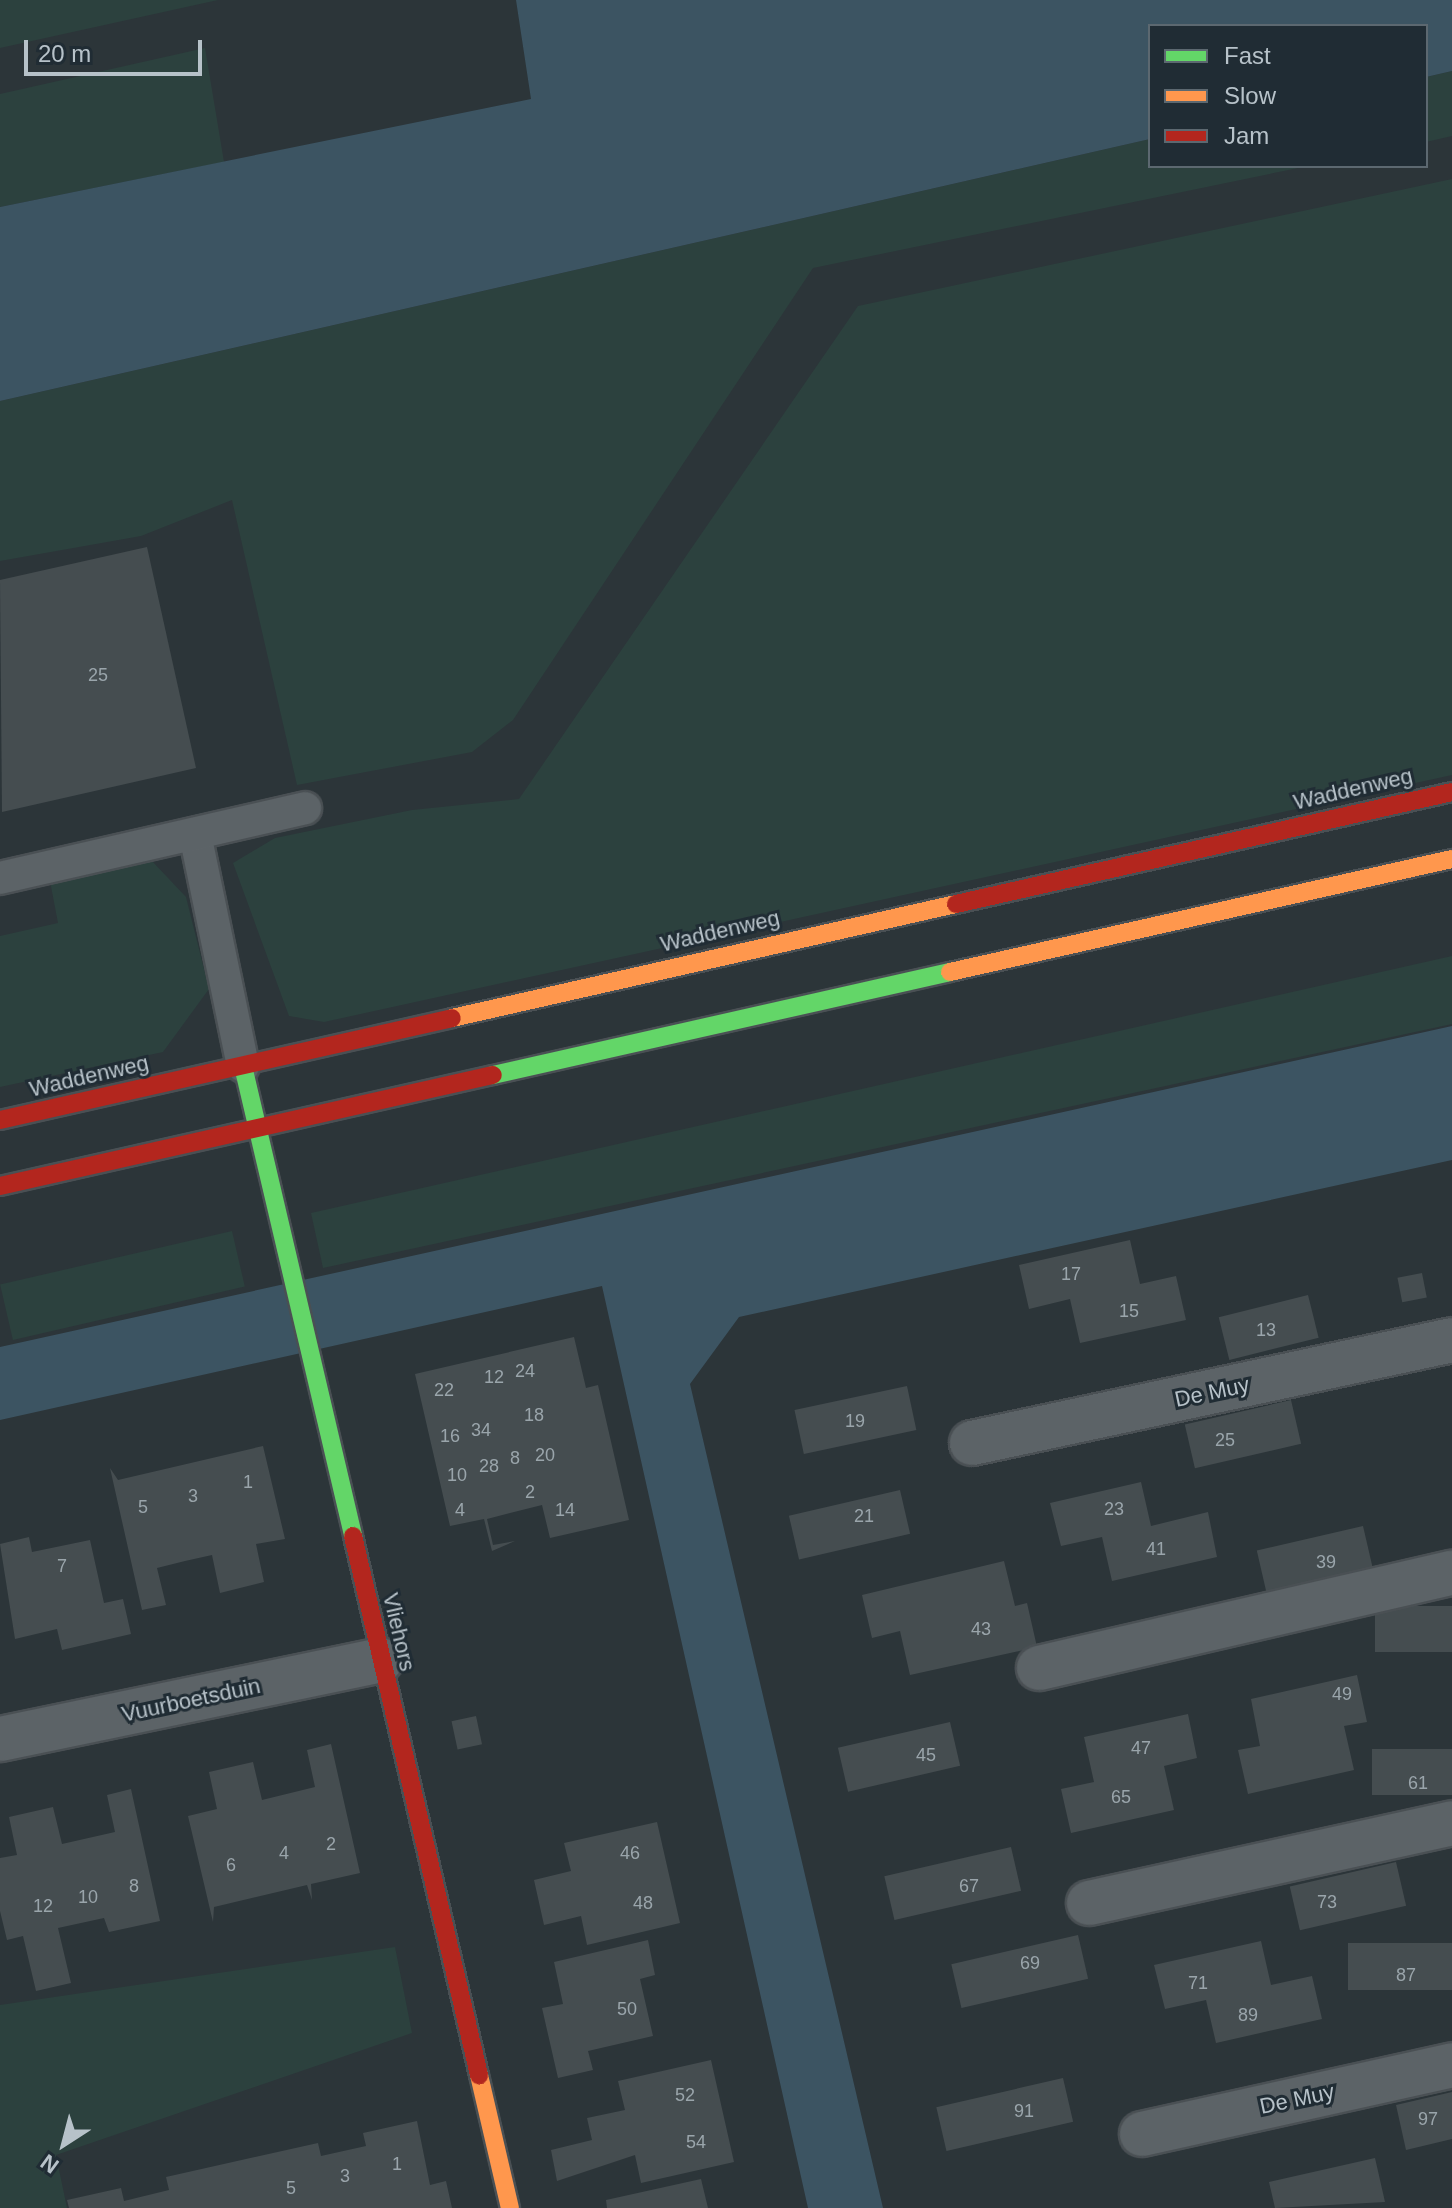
<!DOCTYPE html>
<html>
<head>
<meta charset="utf-8">
<style>
  body { margin:0 }
  #map { position:relative; width:1452px; height:2208px; overflow:hidden; background:#2c3539; font-family:Arial,sans-serif }
  div>[style] { position:absolute }
  [style*='--x'] { left:calc(var(--x)*1px); top:calc(var(--y)*1px); width:calc(var(--w)*1px); rotate:calc(var(--a)*1deg) }
  .green>* { inset:0; background:#2c413e; transform-origin:0 0 }
  .water>* { inset:0; background:#3c5462 }
  .building>* { inset:0; background:#454d50; transform-origin:0 0 }
  .roads { filter:drop-shadow(2px 0 #4a5054) drop-shadow(-2px 0 #4a5054) drop-shadow(0 2px #4a5054) drop-shadow(0 -2px #4a5054) }
  .lane>* { height:32px; margin:-16px; padding:0 16px; transform-origin:16px; border-radius:16px; background:#5c6367 }
  .street>* { height:44px; margin:-22px; padding:0 22px; transform-origin:22px; border-radius:22px; background:#5c6367 }
  .fast>* { height:18px; margin:-9px; padding:0 9px; transform-origin:9px; border-radius:9px; background:#63d668 }
  .slow>* { height:18px; margin:-9px; padding:0 9px; transform-origin:9px; border-radius:9px; background:#ff974d }
  .jam>* { height:18px; margin:-9px; padding:0 9px; transform-origin:9px; border-radius:9px; background:#b3261e }
  span { translate:-50% -50%; white-space:nowrap; text-align:center; line-height:1.15; -webkit-text-stroke:6px #202c34; paint-order:stroke }
  .number-label { font-size:18px; color:#9aa5ab }
  .number-label span { -webkit-text-stroke-width:0 }
  .street-label { font-size:22px; color:#b7c2c9 }
  .legend { position:absolute; left:1148px; top:24px; width:280px; height:144px; box-sizing:border-box; background:#202c34; border:2px solid #5c6870; margin:0; padding:10px 14px; list-style:none; font-size:24px; color:#b7c2c9 }
  .legend li { display:flex; align-items:center; gap:16px; height:40px }
  .legend b { width:40px; border:2px solid #5c6870 }
  .north { position:absolute; left:24px; top:2104px; width:80px; height:80px; -webkit-text-stroke:6px #202c34; paint-order:stroke; rotate:216deg; font-size:22px; font-weight:700; line-height:32px; text-align:center; color:#b7c2c9 }
  .north::after { content:''; display:block; margin:auto; width:28px; height:36px; background:#b7c2c9; clip-path:polygon(50% 0,100% 100%,50% 72%,0 100%) }
  .scale { position:absolute; left:24px; top:40px; width:178px; height:36px; box-sizing:border-box; border:4px solid #b7c2c9; border-top:0; padding-left:10px; font-size:24px; line-height:28px; white-space:nowrap; color:#b7c2c9; -webkit-text-stroke:6px #202c34; paint-order:stroke }
</style>
</head>
<body>
<div id="map">
  <div class="green">
    <div style="clip-path:polygon(0 0,218px 0,0 48px)"></div>
    <div style="clip-path:polygon(205px 48px,224px 162px,0 207px,0 94px)"></div>
    <div style="clip-path:polygon(1452px 71px,1452px 136px,1426px 142px,1426px 77px)"></div>
    <div style="clip-path:polygon(1150px 139px,1150px 166px,1308px 166px,813px 268px,513px 720px,472px 752px,297px 785px,232px 500px,141px 536px,0 561px,0 401px)"></div>
    <div style="clip-path:polygon(1452px 179px,1452px 775px,324px 1022px,289px 1016px,233px 863px,275px 838px,412px 810px,519px 799px,858px 306px)"></div>
    <div style="clip-path:polygon(152px 861px,186px 897px,209px 989px,163px 1052px,0 1087px,0 936px,58px 923px,50px 881px)"></div>
    <div style="clip-path:polygon(1452px 956px,1452px 1024px,323px 1268px,311px 1213px)"></div>
    <div style="left:232px;top:1231px;width:57px;height:238px;rotate:77deg"></div>
    <div style="clip-path:polygon(395px 1947px,412px 2033px,56px 2155px,67px 2208px,0 2208px,0 2005px)"></div>
  </div>
  <div class="water">
    <div style="clip-path:polygon(516px 0,1452px 0,1452px 71px,1426px 77px,1426px 26px,1150px 26px,1150px 139px,0 401px,0 207px,531px 99px)"></div>
    <div style="clip-path:polygon(1452px 1026px,1452px 1160px,739px 1317px,690px 1384px,883px 2208px,808px 2208px,602px 1286px,0 1420px,0 1347px)"></div>
  </div>
  <div class="building">
    <div style="clip-path:polygon(147px 547px,196px 768px,2px 812px,0 580px)"></div>
    <div style="clip-path:polygon(1130px 1240px,1140px 1284px,1176px 1276px,1186px 1320px,1080px 1343px,1070px 1299px,1029px 1309px,1019px 1265px)"></div>
    <div style="left:1422px;top:1273px;width:25px;height:25px;rotate:79deg"></div>
    <div style="left:1308px;top:1295px;width:44px;height:92px;rotate:76deg"></div>
    <div style="clip-path:polygon(574px 1337px,586px 1388px,598px 1385px,629px 1520px,550px 1538px,542px 1505px,514px 1512px,487px 1519px,493px 1545px,515px 1541px,492px 1551px,484px 1519px,450px 1526px,415px 1374px)"></div>
    <div style="left:907px;top:1386px;width:45px;height:115px;rotate:78deg"></div>
    <div style="left:1291px;top:1400px;width:45px;height:109px;rotate:77deg"></div>
    <div style="clip-path:polygon(263px 1446px,285px 1539px,256px 1544px,264px 1582px,220px 1593px,212px 1555px,185px 1561px,157px 1568px,166px 1605px,142px 1610px,110px 1468px,118px 1480px)"></div>
    <div style="clip-path:polygon(1141px 1482px,1151px 1526px,1208px 1512px,1217px 1557px,1112px 1581px,1102px 1537px,1061px 1546px,1050px 1503px)"></div>
    <div style="left:900px;top:1490px;width:45px;height:114px;rotate:77deg"></div>
    <div style="left:1363px;top:1526px;width:44px;height:109px;rotate:77deg"></div>
    <div style="clip-path:polygon(29px 1537px,32px 1552px,90px 1540px,104px 1603px,123px 1599px,131px 1634px,62px 1650px,57px 1629px,15px 1639px,0 1544px)"></div>
    <div style="clip-path:polygon(1004px 1561px,1015px 1606px,1027px 1603px,1037px 1647px,910px 1675px,900px 1631px,872px 1638px,862px 1595px)"></div>
    <div style="left:1452px;top:1606px;width:46px;height:77px;rotate:90deg"></div>
    <div style="clip-path:polygon(1357px 1675px,1367px 1722px,1344px 1726px,1354px 1770px,1248px 1794px,1238px 1750px,1260px 1746px,1251px 1699px)"></div>
    <div style="clip-path:polygon(1188px 1714px,1197px 1758px,1164px 1766px,1174px 1810px,1071px 1833px,1061px 1789px,1094px 1782px,1084px 1737px)"></div>
    <div style="left:476px;top:1716px;width:29px;height:25px;rotate:78deg"></div>
    <div style="left:950px;top:1722px;width:45px;height:115px;rotate:77deg"></div>
    <div style="clip-path:polygon(331px 1744px,360px 1873px,311px 1884px,312px 1900px,307px 1885px,214px 1907px,213px 1922px,188px 1816px,217px 1809px,209px 1772px,253px 1762px,262px 1800px,315px 1787px,307px 1750px)"></div>
    <div style="left:1452px;top:1749px;width:46px;height:80px;rotate:90deg"></div>
    <div style="clip-path:polygon(131px 1789px,160px 1921px,109px 1932px,104px 1918px,58px 1928px,71px 1983px,36px 1991px,23px 1936px,7px 1940px,0 1911px,0 1858px,17px 1855px,9px 1817px,53px 1807px,62px 1844px,115px 1832px,107px 1795px)"></div>
    <div style="clip-path:polygon(657px 1822px,680px 1923px,587px 1945px,581px 1916px,544px 1925px,534px 1880px,571px 1871px,564px 1843px)"></div>
    <div style="left:1011px;top:1847px;width:45px;height:130px;rotate:77deg"></div>
    <div style="left:1396px;top:1862px;width:45px;height:109px;rotate:77deg"></div>
    <div style="left:1078px;top:1935px;width:45px;height:130px;rotate:77deg"></div>
    <div style="clip-path:polygon(648px 1940px,655px 1975px,640px 1979px,653px 2036px,588px 2051px,593px 2070px,558px 2078px,542px 2008px,563px 2004px,554px 1962px)"></div>
    <div style="clip-path:polygon(1261px 1941px,1271px 1985px,1312px 1976px,1322px 2019px,1216px 2043px,1206px 2000px,1165px 2009px,1154px 1965px)"></div>
    <div style="left:1452px;top:1943px;width:47px;height:104px;rotate:90deg"></div>
    <div style="clip-path:polygon(711px 2060px,734px 2162px,641px 2183px,635px 2155px,557px 2181px,551px 2150px,592px 2140px,587px 2118px,625px 2110px,618px 2081px)"></div>
    <div style="left:1063px;top:2078px;width:45px;height:130px;rotate:77deg"></div>
    <div style="clip-path:polygon(1452px 2092px,1452px 2139px,1406px 2150px,1396px 2105px)"></div>
    <div style="clip-path:polygon(417px 2121px,430px 2185px,446px 2181px,452px 2208px,69px 2208px,67px 2200px,121px 2188px,124px 2201px,169px 2190px,166px 2177px,318px 2143px,321px 2156px,366px 2146px,363px 2133px)"></div>
    <div style="clip-path:polygon(1375px 2158px,1385px 2202px,1275px 2208px,1269px 2182px)"></div>
    <div style="clip-path:polygon(701px 2179px,708px 2208px,607px 2208px,606px 2200px)"></div>
  </div>
  <div class="roads">
    <div class="lane">
      <div style="--x:195;--y:834;--w:237;--a:78.3"></div>
      <div style="--x:0;--y:878;--w:313;--a:-12.9"></div>
    </div>
    <div class="street">
      <div style="--x:972;--y:1443;--w:491;--a:-12.1"></div>
      <div style="--x:1039;--y:1668;--w:424;--a:-13"></div>
      <div style="--x:0;--y:1739;--w:389;--a:-11.7"></div>
      <div style="--x:1089;--y:1903;--w:372;--a:-12.4"></div>
      <div style="--x:1142;--y:2134;--w:318;--a:-12.5"></div>
    </div>
    <div class="fast">
      <div style="--x:243;--y:1066;--w:483;--a:76.8"></div>
      <div style="--x:493;--y:1075;--w:468;--a:-12.7"></div>
    </div>
    <div class="slow">
      <div style="--x:950;--y:972;--w:515;--a:-12.69"></div>
      <div style="--x:452;--y:1018;--w:517;--a:-12.75"></div>
      <div style="--x:479;--y:2075;--w:137;--a:76.9"></div>
    </div>
    <div class="jam">
      <div style="--x:956;--y:904;--w:508;--a:-12.72"></div>
      <div style="--x:0;--y:1120;--w:463;--a:-12.7"></div>
      <div style="--x:0;--y:1186;--w:505;--a:-12.69"></div>
      <div style="--x:353;--y:1536;--w:554;--a:76.84"></div>
    </div>
  </div>
  <div class="number-label">
    <span style="left:98px;top:675px">25</span>
    <span style="left:1071px;top:1274px">17</span>
    <span style="left:1129px;top:1311px">15</span>
    <span style="left:1266px;top:1330px">13</span>
    <span style="left:525px;top:1371px">24</span>
    <span style="left:494px;top:1377px">12</span>
    <span style="left:444px;top:1390px">22</span>
    <span style="left:534px;top:1415px">18</span>
    <span style="left:855px;top:1421px">19</span>
    <span style="left:481px;top:1430px">34</span>
    <span style="left:450px;top:1436px">16</span>
    <span style="left:1225px;top:1440px">25</span>
    <span style="left:545px;top:1455px">20</span>
    <span style="left:515px;top:1458px">8</span>
    <span style="left:489px;top:1466px">28</span>
    <span style="left:457px;top:1475px">10</span>
    <span style="left:248px;top:1482px">1</span>
    <span style="left:530px;top:1492px">2</span>
    <span style="left:193px;top:1496px">3</span>
    <span style="left:143px;top:1507px">5</span>
    <span style="left:1114px;top:1509px">23</span>
    <span style="left:460px;top:1510px">4</span>
    <span style="left:565px;top:1510px">14</span>
    <span style="left:864px;top:1516px">21</span>
    <span style="left:1156px;top:1549px">41</span>
    <span style="left:1326px;top:1562px">39</span>
    <span style="left:62px;top:1566px">7</span>
    <span style="left:981px;top:1629px">43</span>
    <span style="left:1342px;top:1694px">49</span>
    <span style="left:1141px;top:1748px">47</span>
    <span style="left:926px;top:1755px">45</span>
    <span style="left:1418px;top:1783px">61</span>
    <span style="left:1121px;top:1797px">65</span>
    <span style="left:331px;top:1844px">2</span>
    <span style="left:284px;top:1853px">4</span>
    <span style="left:630px;top:1853px">46</span>
    <span style="left:231px;top:1865px">6</span>
    <span style="left:134px;top:1886px">8</span>
    <span style="left:969px;top:1886px">67</span>
    <span style="left:88px;top:1897px">10</span>
    <span style="left:1327px;top:1902px">73</span>
    <span style="left:643px;top:1903px">48</span>
    <span style="left:43px;top:1906px">12</span>
    <span style="left:1030px;top:1963px">69</span>
    <span style="left:1406px;top:1975px">87</span>
    <span style="left:1198px;top:1983px">71</span>
    <span style="left:627px;top:2009px">50</span>
    <span style="left:1248px;top:2015px">89</span>
    <span style="left:685px;top:2095px">52</span>
    <span style="left:1024px;top:2111px">91</span>
    <span style="left:1428px;top:2119px">97</span>
    <span style="left:696px;top:2142px">54</span>
    <span style="left:397px;top:2164px">1</span>
    <span style="left:345px;top:2176px">3</span>
    <span style="left:291px;top:2188px">5</span>
  </div>
  <div class="street-label">
    <span style="left:1353px;top:789px;rotate:-13deg">Waddenweg</span>
    <span style="left:720px;top:931px;rotate:-13deg">Waddenweg</span>
    <span style="left:89px;top:1076px;rotate:-13deg">Waddenweg</span>
    <span style="left:1212px;top:1392px;rotate:-12deg">De Muy</span>
    <span style="left:399px;top:1632px;rotate:77deg">Vliehors</span>
    <span style="left:191px;top:1700px;rotate:-12deg">Vuurboetsduin</span>
    <span style="left:1297px;top:2099px;rotate:-12deg">De Muy</span>
  </div>
  <ul class="legend">
  <li><b style="height:10px;background:#63d668"></b>Fast</li>
  <li><b style="height:10px;background:#ff974d"></b>Slow</li>
  <li><b style="height:10px;background:#b3261e"></b>Jam</li>
  </ul>
  <div class="north">N</div>
  <div class="scale">20 m</div>
</div>
</body>
</html>
